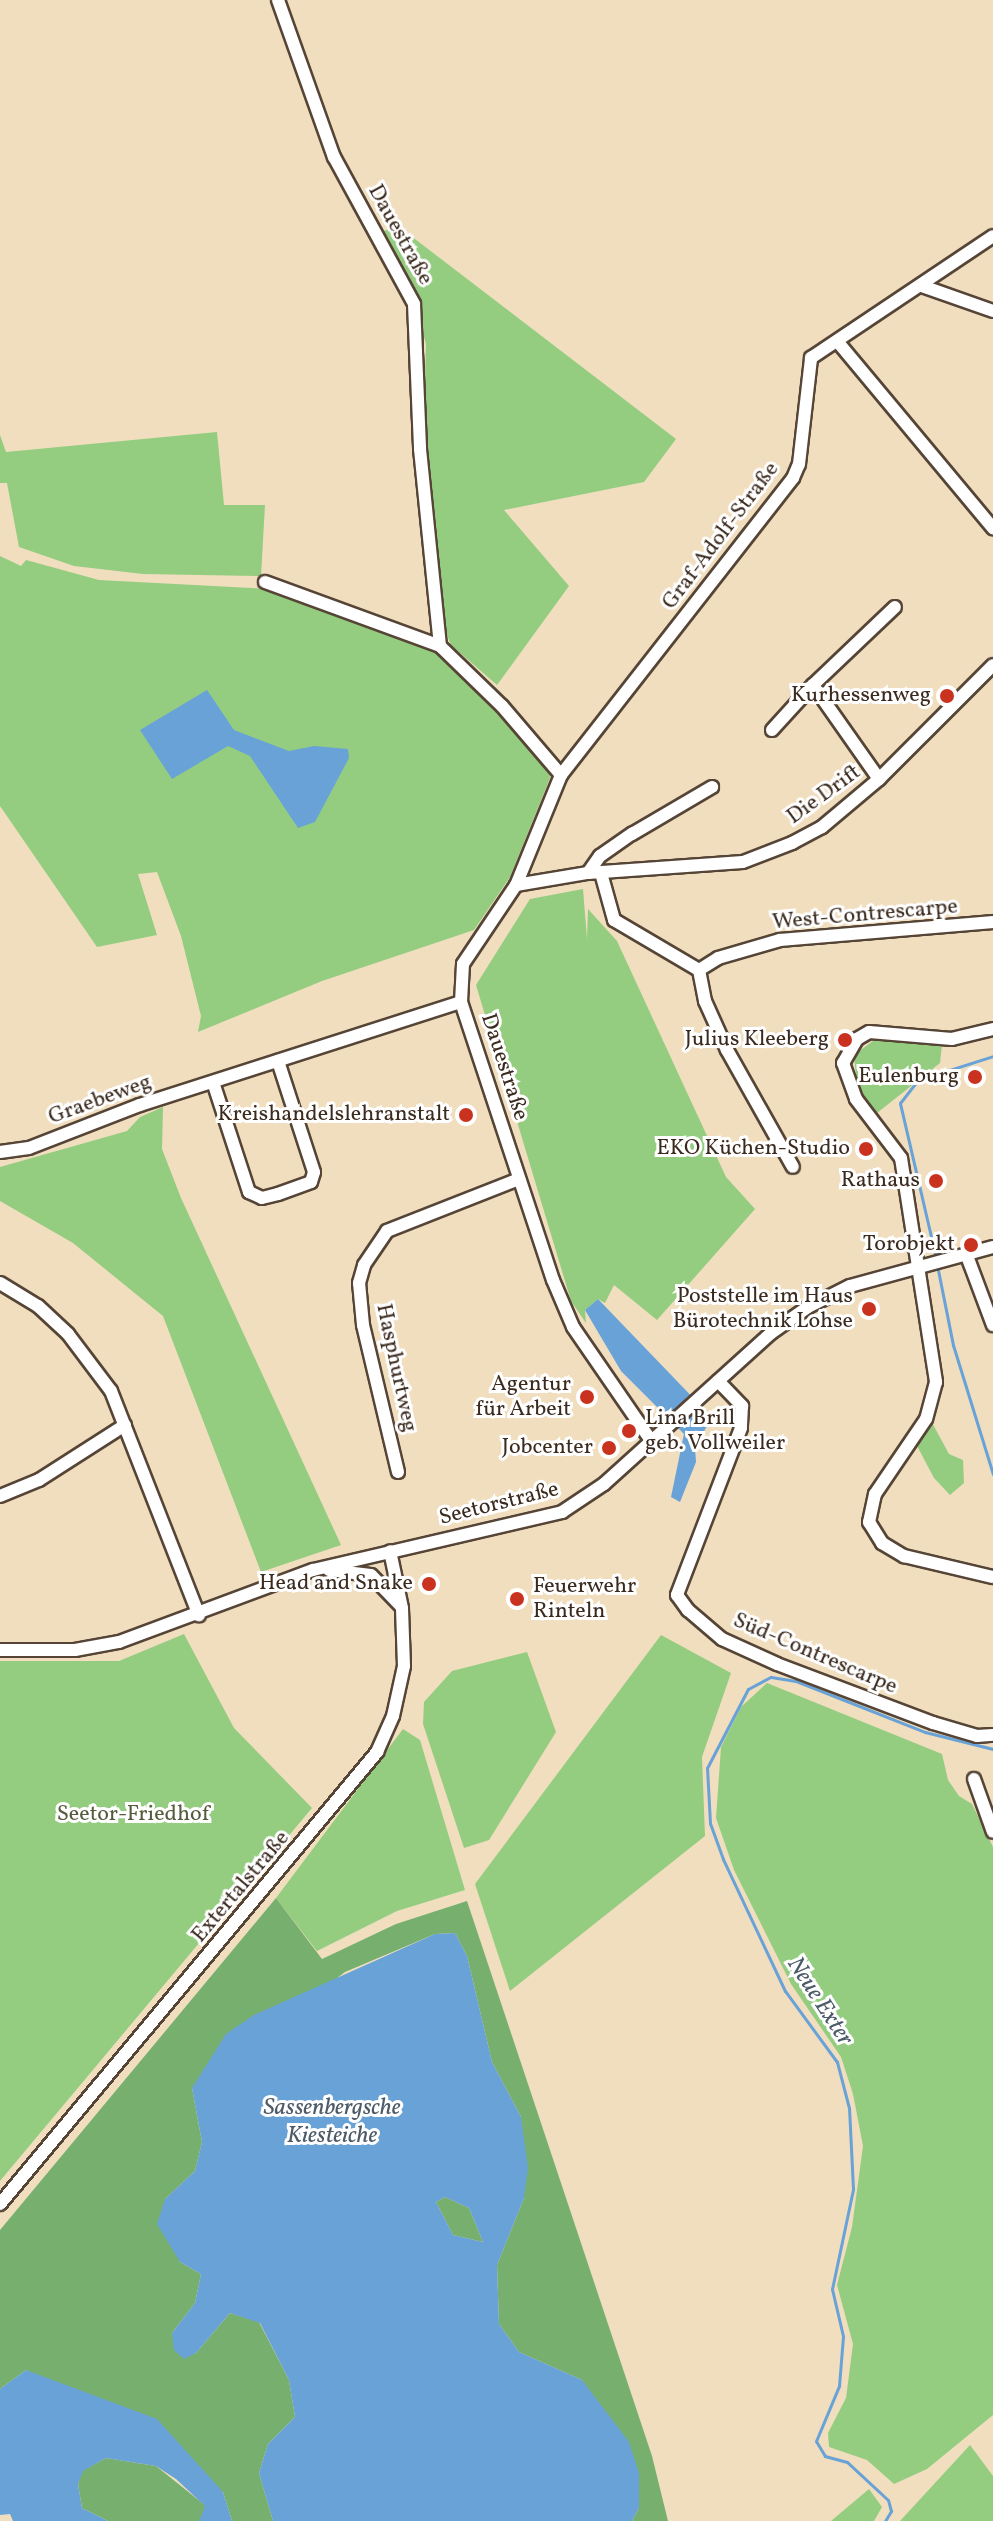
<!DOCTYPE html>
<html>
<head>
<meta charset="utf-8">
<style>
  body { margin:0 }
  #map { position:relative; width:993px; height:2521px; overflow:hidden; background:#f0debf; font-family:Vollkorn,serif }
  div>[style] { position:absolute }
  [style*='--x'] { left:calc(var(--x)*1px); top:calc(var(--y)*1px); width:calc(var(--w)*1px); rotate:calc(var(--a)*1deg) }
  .green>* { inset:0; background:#94cd80 }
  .forest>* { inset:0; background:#77b06e }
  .water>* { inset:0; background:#68a2d7 }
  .stream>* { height:3px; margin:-1.5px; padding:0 1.5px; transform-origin:1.5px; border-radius:1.5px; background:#68a2d7 }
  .roads { filter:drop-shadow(2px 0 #564536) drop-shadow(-2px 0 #564536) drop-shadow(0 2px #564536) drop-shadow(0 -2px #564536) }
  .street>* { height:12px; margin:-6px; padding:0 6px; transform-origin:6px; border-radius:6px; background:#fff }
  .dots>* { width:22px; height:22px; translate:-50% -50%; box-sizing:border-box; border:4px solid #fff; border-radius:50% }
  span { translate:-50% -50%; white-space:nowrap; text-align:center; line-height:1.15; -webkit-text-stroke:6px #fff; paint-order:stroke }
  .street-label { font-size:22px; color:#3b2a1e }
  .poi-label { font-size:22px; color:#3b2a1e }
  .right { translate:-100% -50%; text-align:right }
  .left { translate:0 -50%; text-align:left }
  .park-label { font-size:22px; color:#565b3b }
  .water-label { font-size:24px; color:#4d5a68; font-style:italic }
</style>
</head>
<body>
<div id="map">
  <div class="green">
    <div style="clip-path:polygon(398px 226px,676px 439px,644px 482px,504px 510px,569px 586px,497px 685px,451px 645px,446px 633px,424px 412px,426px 344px,405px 270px,381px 232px)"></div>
    <div style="clip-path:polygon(217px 432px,224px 505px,265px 505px,261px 576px,143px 574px,74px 566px,19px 547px,7px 483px,0 483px,0 435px,6px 452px)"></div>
    <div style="clip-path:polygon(0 556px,21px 566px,26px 560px,99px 580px,268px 589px,434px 651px,510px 723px,548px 766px,550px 778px,510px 877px,474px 930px,322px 981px,198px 1032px,201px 1016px,181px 936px,157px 872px,138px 874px,157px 935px,97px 947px,0 806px)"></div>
    <div style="clip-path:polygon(583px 889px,587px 939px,588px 909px,617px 941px,726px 1177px,755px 1209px,657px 1320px,614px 1285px,605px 1303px,598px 1299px,585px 1310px,586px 1323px,571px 1301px,476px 985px,530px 899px)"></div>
    <div style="clip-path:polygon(877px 1038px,942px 1044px,940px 1063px,877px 1113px,857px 1086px,854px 1055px)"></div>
    <div style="clip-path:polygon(163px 1107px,162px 1149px,181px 1198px,341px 1545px,261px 1572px,163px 1316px,73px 1243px,0 1201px,0 1167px,127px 1131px,140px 1117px)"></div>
    <div style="clip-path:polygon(930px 1419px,949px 1454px,963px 1460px,964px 1483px,950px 1495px,934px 1478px,915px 1442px)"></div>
    <div style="clip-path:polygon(184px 1634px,234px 1728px,312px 1808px,0 2181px,0 1661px,119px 1661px)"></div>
    <div style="clip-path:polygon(661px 1635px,731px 1673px,702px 1757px,705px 1836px,510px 1991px,475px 1884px)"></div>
    <div style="clip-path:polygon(527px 1652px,556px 1732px,489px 1840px,464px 1848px,423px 1724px,424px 1702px,452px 1671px)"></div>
    <div style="clip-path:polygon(767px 1683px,942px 1754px,948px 1780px,959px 1796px,972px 1804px,993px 1847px,993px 2415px,927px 2469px,894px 2484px,867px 2460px,829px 2447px,828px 2433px,846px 2398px,853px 2344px,837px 2285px,852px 2227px,863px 2146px,853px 2094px,841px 2057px,791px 1984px,734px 1870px,716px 1818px,721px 1747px,741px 1707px)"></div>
    <div style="clip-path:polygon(403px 1729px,420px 1740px,465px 1890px,397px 1911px,317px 1951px,276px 1898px)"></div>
    <div style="clip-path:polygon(970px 2445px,993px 2476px,993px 2521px,900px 2521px)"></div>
    <div style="clip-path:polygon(869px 2489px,882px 2507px,874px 2521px,831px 2521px)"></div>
  </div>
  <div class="forest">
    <div style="clip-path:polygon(276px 1898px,322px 1959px,396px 1924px,467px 1901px,652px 2456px,668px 2521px,632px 2521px,639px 2508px,582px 2380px,519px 2352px,499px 2324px,497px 2265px,524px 2198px,521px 2117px,492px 2062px,467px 1956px,455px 1933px,435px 1934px,345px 1972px,192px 2088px,202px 2142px,195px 2171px,165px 2199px,180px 2262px,201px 2274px,195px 2303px,172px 2333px,196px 2353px,230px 2313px,259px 2322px,289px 2380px,295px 2417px,268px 2444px,259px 2473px,273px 2521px,232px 2521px,223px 2492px,26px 2370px,0 2389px,0 2230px)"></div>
    <div style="clip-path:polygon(445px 2197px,469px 2208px,483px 2242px,453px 2235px,436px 2202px)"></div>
    <div style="clip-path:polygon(106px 2458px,156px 2466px,206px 2506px,206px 2514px,199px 2521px,108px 2521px,82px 2508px,78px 2484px,82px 2471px)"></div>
  </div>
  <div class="water">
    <div style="clip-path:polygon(207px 690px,234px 730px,289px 751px,314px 746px,348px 749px,349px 758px,315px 822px,298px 828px,250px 756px,228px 746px,172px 779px,140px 730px)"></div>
    <div style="clip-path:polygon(598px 1299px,700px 1405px,707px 1426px,695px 1448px,696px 1462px,680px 1502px,671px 1497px,684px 1434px,621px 1371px,585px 1310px)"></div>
    <div style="clip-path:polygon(evenodd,455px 1933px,467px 1956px,492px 2062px,521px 2117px,528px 2168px,524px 2198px,497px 2265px,499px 2324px,519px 2352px,582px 2380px,629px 2442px,639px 2473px,639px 2508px,632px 2521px,273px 2521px,259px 2473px,268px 2444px,295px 2417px,289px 2380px,260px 2323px,230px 2313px,196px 2353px,184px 2359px,174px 2350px,172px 2333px,195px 2303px,201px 2274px,180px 2262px,157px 2224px,165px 2199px,195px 2171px,202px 2142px,192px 2088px,226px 2034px,254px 2015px,435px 1934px,455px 1933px,445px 2197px,469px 2208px,483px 2242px,453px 2235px,436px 2202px,445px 2197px)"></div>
    <div style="clip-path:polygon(26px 2370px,157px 2419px,223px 2492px,232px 2521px,199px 2521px,205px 2506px,176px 2479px,156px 2466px,106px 2458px,83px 2471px,78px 2484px,82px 2508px,108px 2521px,13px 2521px,10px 2514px,0 2515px,0 2389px)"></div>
  </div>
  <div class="stream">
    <div style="--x:936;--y:1258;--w:159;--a:-103.1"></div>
    <div style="--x:900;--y:1103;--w:29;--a:-52"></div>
    <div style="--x:918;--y:1080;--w:79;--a:-17.7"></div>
    <div style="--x:937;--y:1265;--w:82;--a:78.7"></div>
    <div style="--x:953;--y:1345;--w:135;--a:72.8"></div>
    <div style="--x:885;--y:2521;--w:12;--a:-59"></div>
    <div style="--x:891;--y:2511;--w:11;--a:-105"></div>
    <div style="--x:888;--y:2500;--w:56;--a:-137.2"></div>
    <div style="--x:847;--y:2462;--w:23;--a:-165"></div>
    <div style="--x:825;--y:2456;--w:17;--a:-121"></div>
    <div style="--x:816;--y:2441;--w:60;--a:-67.3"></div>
    <div style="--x:839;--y:2386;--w:50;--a:-85.4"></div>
    <div style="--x:843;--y:2336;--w:48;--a:-103.2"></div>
    <div style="--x:832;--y:2289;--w:102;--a:-78.1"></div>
    <div style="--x:853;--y:2189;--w:81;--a:-92.8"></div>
    <div style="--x:849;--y:2108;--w:48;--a:-104.6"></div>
    <div style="--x:837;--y:2062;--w:88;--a:-126.2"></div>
    <div style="--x:785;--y:1991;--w:146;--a:-115.2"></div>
    <div style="--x:723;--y:1859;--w:38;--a:-110"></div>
    <div style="--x:710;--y:1823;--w:55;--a:-93.1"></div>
    <div style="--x:707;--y:1768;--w:89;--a:-62.6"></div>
    <div style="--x:748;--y:1689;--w:26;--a:-28"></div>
    <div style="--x:771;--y:1677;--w:25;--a:9"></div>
    <div style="--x:796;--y:1681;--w:139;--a:21.6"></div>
    <div style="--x:925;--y:1732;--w:70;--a:14"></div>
  </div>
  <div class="roads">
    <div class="street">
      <div style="--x:278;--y:0;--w:167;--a:70.4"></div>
      <div style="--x:334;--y:157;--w:167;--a:61.4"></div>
      <div style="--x:414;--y:304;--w:145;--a:87.6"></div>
      <div style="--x:420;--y:449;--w:198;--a:84.2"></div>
      <div style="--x:440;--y:646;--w:86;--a:44.1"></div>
      <div style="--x:502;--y:706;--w:91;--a:49.5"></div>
      <div style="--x:561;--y:775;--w:119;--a:112.2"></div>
      <div style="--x:516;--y:885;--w:95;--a:123.9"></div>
      <div style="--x:463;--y:964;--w:38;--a:93"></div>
      <div style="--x:461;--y:1002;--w:293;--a:71.7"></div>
      <div style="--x:553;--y:1280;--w:51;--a:66.9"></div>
      <div style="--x:573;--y:1327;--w:140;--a:55.5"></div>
      <div style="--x:922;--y:286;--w:75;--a:19.4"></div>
      <div style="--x:837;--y:341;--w:244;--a:50.2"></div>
      <div style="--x:265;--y:582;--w:186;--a:20.1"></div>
      <div style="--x:772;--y:730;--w:61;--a:-47.7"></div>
      <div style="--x:561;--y:775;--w:377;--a:-52"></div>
      <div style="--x:793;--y:478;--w:15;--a:-67"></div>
      <div style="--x:799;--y:464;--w:107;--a:-83.5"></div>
      <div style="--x:811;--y:358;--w:219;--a:-33.8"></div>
      <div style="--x:879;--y:779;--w:115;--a:-125.1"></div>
      <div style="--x:813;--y:685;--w:113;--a:-43.6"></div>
      <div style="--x:588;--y:873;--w:21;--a:-55"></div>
      <div style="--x:600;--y:856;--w:39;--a:-35"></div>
      <div style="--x:632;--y:834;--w:93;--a:-30.4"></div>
      <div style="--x:601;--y:873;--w:49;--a:74.5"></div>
      <div style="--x:614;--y:920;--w:99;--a:30.5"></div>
      <div style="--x:516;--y:885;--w:73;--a:-9.5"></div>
      <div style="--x:588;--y:873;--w:155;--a:-4.1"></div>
      <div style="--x:743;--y:862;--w:53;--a:-21.2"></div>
      <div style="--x:792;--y:843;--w:34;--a:-28"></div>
      <div style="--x:822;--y:827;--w:75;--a:-40.1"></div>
      <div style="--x:879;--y:779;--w:161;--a:-45"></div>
      <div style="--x:699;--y:970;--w:22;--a:-32"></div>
      <div style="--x:718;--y:958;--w:65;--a:-16.2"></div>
      <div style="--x:780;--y:940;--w:214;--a:-4.8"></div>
      <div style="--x:699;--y:970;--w:32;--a:79"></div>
      <div style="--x:705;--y:1001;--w:54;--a:65.8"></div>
      <div style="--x:727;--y:1050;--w:134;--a:60.6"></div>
      <div style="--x:993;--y:1029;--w:42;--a:166.3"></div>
      <div style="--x:952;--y:1039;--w:83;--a:-175.2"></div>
      <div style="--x:869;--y:1032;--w:14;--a:150"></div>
      <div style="--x:857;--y:1039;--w:28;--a:120"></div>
      <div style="--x:843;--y:1063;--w:38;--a:70"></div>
      <div style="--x:856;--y:1099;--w:74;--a:52.7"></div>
      <div style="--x:901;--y:1158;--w:227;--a:81.1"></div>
      <div style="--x:936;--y:1382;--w:38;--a:105"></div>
      <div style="--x:926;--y:1419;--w:91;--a:124.2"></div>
      <div style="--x:875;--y:1494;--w:29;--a:102"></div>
      <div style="--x:869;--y:1522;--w:25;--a:58"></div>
      <div style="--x:882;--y:1543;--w:26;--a:31"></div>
      <div style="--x:904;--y:1556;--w:91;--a:13.3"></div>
      <div style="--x:213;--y:1082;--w:116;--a:71.9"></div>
      <div style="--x:249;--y:1192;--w:14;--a:25"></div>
      <div style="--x:262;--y:1198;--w:16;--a:-14"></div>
      <div style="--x:278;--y:1194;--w:35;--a:-20"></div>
      <div style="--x:311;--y:1182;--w:10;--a:-73"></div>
      <div style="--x:314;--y:1172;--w:117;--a:-108"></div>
      <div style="--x:0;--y:1152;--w:29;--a:-8"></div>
      <div style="--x:29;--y:1148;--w:119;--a:-21.2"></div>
      <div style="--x:140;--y:1105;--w:337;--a:-17.8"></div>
      <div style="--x:967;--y:1256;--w:74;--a:69.4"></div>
      <div style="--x:0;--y:1283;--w:44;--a:31.2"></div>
      <div style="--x:38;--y:1306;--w:41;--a:43"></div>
      <div style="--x:68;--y:1334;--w:71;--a:53"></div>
      <div style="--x:111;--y:1391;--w:241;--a:68.6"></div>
      <div style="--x:718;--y:1381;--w:35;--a:46"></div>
      <div style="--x:742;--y:1406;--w:22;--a:93"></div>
      <div style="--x:741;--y:1428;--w:179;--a:111"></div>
      <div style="--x:677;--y:1595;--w:19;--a:54"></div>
      <div style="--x:688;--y:1610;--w:45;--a:40.5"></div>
      <div style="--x:722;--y:1639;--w:60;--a:24.4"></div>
      <div style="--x:777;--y:1664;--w:167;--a:20.7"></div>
      <div style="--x:933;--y:1723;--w:46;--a:16.5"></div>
      <div style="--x:977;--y:1736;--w:16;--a:-4"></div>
      <div style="--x:398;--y:1472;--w:151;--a:-103.4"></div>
      <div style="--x:363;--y:1325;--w:42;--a:-95.4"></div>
      <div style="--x:359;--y:1283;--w:19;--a:-74"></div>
      <div style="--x:364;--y:1265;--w:41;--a:-55.9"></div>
      <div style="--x:387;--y:1231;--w:142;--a:-21.5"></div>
      <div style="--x:0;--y:1496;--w:42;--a:-22.3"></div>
      <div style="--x:39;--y:1480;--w:102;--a:-32.6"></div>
      <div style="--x:329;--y:1570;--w:42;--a:6.8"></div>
      <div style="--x:371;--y:1575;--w:42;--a:46"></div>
      <div style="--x:0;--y:1650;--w:75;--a:0"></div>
      <div style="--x:75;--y:1650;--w:45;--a:-10.3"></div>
      <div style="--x:119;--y:1642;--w:207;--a:-20.4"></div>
      <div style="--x:313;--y:1570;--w:256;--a:-13.1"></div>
      <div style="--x:562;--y:1512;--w:50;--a:-33.7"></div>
      <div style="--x:604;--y:1484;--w:225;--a:-42.1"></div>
      <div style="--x:771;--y:1333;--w:45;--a:-35.1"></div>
      <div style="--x:808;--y:1307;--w:47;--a:-26.6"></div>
      <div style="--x:850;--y:1286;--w:148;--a:-15.3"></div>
      <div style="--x:974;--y:1779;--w:56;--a:70.3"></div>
      <div style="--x:0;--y:2204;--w:589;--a:-50.17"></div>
      <div style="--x:377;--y:1752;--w:39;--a:-66"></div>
      <div style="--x:393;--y:1716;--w:51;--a:-77.6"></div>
      <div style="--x:404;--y:1666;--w:58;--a:-92"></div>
      <div style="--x:402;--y:1608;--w:58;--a:-101.9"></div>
    </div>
  </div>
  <div class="dots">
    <div style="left:947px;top:696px;background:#c8321e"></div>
    <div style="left:845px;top:1040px;background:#c8321e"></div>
    <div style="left:975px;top:1077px;background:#c8321e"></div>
    <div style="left:466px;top:1115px;background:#c8321e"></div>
    <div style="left:866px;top:1149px;background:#c8321e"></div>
    <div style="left:936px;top:1181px;background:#c8321e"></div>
    <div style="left:971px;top:1245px;background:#c8321e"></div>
    <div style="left:869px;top:1309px;background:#c8321e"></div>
    <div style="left:587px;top:1397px;background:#c8321e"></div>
    <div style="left:629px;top:1431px;background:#c8321e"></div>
    <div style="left:609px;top:1448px;background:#c8321e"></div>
    <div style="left:429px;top:1584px;background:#c8321e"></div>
    <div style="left:517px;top:1599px;background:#c8321e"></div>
  </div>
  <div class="street-label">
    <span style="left:400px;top:235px;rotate:61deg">Dauestraße</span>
    <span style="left:721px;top:536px;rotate:-53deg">Graf-Adolf-Straße</span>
    <span style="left:824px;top:795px;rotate:-36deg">Die Drift</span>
    <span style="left:865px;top:915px;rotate:-5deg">West-Contrescarpe</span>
    <span style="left:504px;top:1067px;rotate:72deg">Dauestraße</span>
    <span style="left:100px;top:1100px;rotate:-20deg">Graebeweg</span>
    <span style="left:396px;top:1368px;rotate:78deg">Hasphurtweg</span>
    <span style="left:499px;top:1504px;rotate:-14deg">Seetorstraße</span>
    <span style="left:815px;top:1654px;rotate:23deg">Süd-Contrescarpe</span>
    <span style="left:241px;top:1887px;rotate:-50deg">Extertalstraße</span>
  </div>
  <div class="poi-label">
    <span class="right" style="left:931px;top:696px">Kurhessenweg</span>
    <span class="right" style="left:829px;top:1040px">Julius Kleeberg</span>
    <span class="right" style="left:959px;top:1077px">Eulenburg</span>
    <span class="right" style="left:450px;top:1115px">Kreishandelslehranstalt</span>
    <span class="right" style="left:850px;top:1149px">EKO Küchen-Studio</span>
    <span class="right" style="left:920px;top:1181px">Rathaus</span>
    <span class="right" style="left:955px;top:1245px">Torobjekt</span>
    <span class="right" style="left:853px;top:1309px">Poststelle im Haus<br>Bürotechnik Lohse</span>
    <span class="right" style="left:571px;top:1397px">Agentur<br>für Arbeit</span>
    <span class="left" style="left:645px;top:1431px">Lina Brill<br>geb. Vollweiler</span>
    <span class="right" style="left:593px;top:1448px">Jobcenter</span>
    <span class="right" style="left:413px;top:1584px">Head and Snake</span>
    <span class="left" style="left:533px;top:1599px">Feuerwehr<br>Rinteln</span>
  </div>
  <div class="park-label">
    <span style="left:133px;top:1815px">Seetor-Friedhof</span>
  </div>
  <div class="water-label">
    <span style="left:819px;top:2002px;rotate:57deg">Neue Exter</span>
    <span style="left:332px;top:2123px">Sassenbergsche<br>Kiesteiche</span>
  </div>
</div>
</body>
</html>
